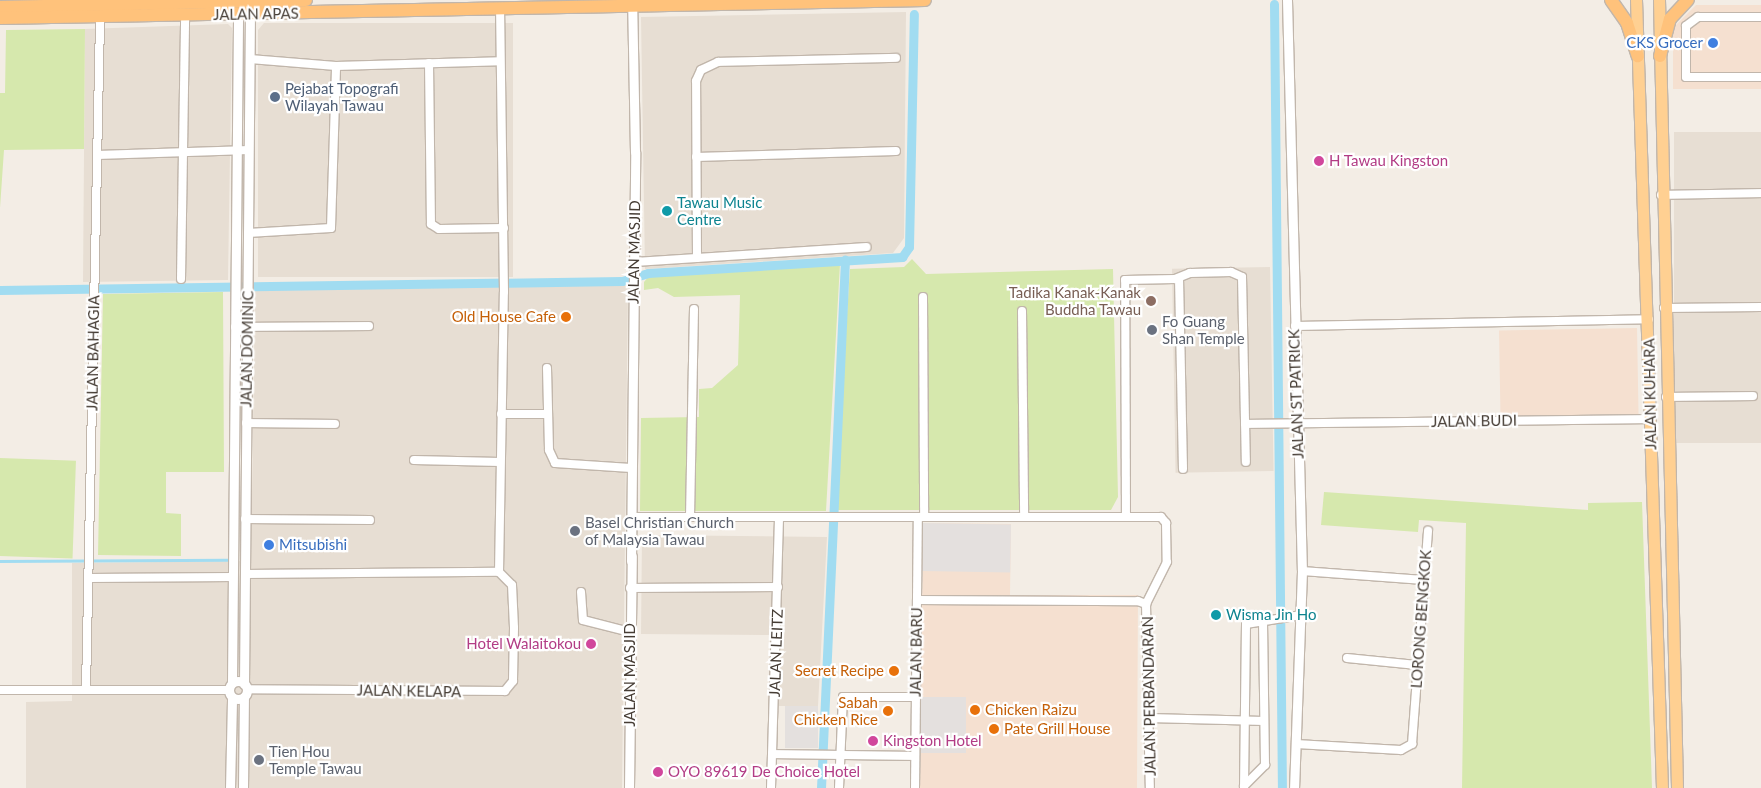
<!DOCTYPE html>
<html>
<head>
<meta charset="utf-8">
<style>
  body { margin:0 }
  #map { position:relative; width:1761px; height:788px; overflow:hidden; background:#f3ede5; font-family:Lato,sans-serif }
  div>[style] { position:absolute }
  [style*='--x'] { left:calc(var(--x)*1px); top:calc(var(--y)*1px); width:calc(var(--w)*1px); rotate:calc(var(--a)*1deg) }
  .residential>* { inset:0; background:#e7ded3; transform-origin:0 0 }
  .commercial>* { inset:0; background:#f5e0d0; transform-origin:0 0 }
  .green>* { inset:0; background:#d6e8ad; transform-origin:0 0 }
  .parking>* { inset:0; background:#e4e0de; transform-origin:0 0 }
  .stream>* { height:2.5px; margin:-1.25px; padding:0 1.25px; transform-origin:1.25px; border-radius:1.25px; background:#a1dcf1 }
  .canal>* { height:9px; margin:-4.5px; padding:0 4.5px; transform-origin:4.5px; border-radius:4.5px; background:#a1dcf1 }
  .roads { filter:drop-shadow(1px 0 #c1b6ab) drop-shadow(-1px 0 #c1b6ab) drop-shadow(0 1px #c1b6ab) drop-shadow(0 -1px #c1b6ab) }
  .minor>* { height:8px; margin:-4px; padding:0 4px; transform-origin:4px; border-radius:4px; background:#fff }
  .tertiary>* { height:9px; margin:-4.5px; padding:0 4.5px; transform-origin:4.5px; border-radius:4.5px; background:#fff }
  .tertiary>.ring { margin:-4.5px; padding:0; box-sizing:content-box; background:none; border:9px solid #fff; border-radius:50% }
  .primary>* { height:11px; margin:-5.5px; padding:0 5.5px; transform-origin:5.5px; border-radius:5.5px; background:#ffd092 }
  .trunk>* { height:12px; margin:-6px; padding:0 6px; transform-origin:6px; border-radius:6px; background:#ffc27b }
  .dots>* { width:14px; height:14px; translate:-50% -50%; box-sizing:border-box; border:2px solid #fff; border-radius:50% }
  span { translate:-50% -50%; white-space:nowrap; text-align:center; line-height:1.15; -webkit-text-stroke:4.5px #fff; paint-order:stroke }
  .street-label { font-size:15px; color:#463d35 }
  .shop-label { font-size:15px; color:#366cbe }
  .right { translate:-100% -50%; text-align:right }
  .left { translate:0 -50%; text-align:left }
  .service-label { font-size:15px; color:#4e5e75 }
  .hotel-label { font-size:15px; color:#b23c85 }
  .culture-label { font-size:15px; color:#0d838f }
  .education-label { font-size:15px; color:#785e54 }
  .food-label { font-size:15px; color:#c56008 }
  .worship-label { font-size:15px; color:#5b616d }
</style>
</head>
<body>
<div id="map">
  <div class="residential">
    <div style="clip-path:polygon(906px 12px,904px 238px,893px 253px,645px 269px,641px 17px)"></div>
    <div style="clip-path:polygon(264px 23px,513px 23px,513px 277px,258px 277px,258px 30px)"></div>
    <div style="clip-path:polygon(228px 24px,232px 28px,228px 280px,83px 282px,85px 29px)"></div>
    <div style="left:1761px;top:132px;width:311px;height:87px;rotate:90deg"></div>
    <div style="left:1270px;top:267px;width:204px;height:98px;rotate:89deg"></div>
    <div style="clip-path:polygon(628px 285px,622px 788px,26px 788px,26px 702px,72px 701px,72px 563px,251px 561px,255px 290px)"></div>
    <div style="clip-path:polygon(642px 535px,827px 537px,818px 706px,772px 706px,772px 635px,641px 634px)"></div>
  </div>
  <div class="commercial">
    <div style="clip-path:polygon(1696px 5px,1761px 5px,1761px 89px,1673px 89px,1673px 28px)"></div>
    <div style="left:1637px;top:328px;width:86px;height:138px;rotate:89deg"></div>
    <div style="clip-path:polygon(923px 523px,1011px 524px,1010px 595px,1138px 595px,1137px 788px,920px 788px)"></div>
  </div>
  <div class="green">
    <div style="clip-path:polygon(85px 29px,84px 149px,4px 150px,0 208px,0 93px,5px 93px,6px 30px)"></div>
    <div style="clip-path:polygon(912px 259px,926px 274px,1113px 269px,1118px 497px,1111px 510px,834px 510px,850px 269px,904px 267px)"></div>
    <div style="clip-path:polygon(840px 264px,826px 511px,640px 511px,641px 418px,699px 417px,699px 389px,712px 388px,738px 365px,740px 295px,674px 297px,658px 288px,644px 290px,644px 282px,649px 276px)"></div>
    <div style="clip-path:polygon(223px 292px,224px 472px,166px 472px,166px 513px,181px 514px,181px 556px,98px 555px,103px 294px)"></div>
    <div style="left:0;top:458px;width:76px;height:98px;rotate:2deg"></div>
    <div style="clip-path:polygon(1324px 492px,1588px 510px,1588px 503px,1642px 502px,1652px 788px,1462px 788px,1466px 523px,1419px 520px,1418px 532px,1321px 525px)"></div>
  </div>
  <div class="parking">
    <div style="left:923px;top:523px;width:88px;height:48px;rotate:1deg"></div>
    <div style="left:921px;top:697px;width:45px;height:56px"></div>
    <div style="left:785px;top:706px;width:33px;height:42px"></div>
  </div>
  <div class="stream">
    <div style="--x:0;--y:561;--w:227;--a:-0.3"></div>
  </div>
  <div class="canal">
    <div style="--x:1274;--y:4;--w:784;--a:89.42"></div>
    <div style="--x:0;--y:290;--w:622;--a:-0.83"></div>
    <div style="--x:622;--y:281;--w:27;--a:-17"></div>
    <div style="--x:648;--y:273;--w:255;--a:-3.6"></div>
    <div style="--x:902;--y:257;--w:12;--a:-55"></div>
    <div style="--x:909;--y:247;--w:233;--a:-88.8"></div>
    <div style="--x:821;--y:788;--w:529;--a:-87.4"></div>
  </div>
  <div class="roads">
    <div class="minor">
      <div style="--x:1761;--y:17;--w:63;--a:180"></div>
      <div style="--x:1698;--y:17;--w:15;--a:143"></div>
      <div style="--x:1686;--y:26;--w:51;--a:90"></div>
      <div style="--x:1686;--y:77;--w:75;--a:0"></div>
      <div style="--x:250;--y:59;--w:86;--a:4.7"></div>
      <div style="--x:336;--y:66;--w:164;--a:-1.7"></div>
      <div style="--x:429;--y:63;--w:161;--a:89.3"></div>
      <div style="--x:431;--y:224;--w:9;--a:32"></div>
      <div style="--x:439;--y:229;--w:65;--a:-0.9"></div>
      <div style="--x:97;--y:155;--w:152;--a:-1.9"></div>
      <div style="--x:696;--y:157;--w:200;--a:-1.7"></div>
      <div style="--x:1661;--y:195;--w:100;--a:-1.1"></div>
      <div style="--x:248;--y:233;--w:83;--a:-3.4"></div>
      <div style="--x:331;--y:228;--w:162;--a:-88.2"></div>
      <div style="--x:697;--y:258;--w:177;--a:-90.3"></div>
      <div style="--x:696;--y:81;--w:12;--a:-66"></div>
      <div style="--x:701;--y:70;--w:19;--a:-25"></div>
      <div style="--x:718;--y:62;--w:178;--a:-1.3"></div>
      <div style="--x:635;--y:262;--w:232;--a:-3.7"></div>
      <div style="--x:1179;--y:278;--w:191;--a:88.8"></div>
      <div style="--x:181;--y:279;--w:263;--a:-89.1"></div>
      <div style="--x:923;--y:297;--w:220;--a:89.7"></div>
      <div style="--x:1664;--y:308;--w:97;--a:-0.6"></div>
      <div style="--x:1022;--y:311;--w:206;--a:89.4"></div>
      <div style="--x:1295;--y:326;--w:354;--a:-1.1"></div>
      <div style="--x:235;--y:327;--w:134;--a:-0.4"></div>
      <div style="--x:547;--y:368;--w:82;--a:88.6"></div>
      <div style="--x:549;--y:450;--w:14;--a:65"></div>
      <div style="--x:555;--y:463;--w:76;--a:3.8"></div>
      <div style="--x:1666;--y:397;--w:87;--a:-0.7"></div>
      <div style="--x:501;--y:414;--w:47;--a:0"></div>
      <div style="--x:246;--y:423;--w:89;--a:0.6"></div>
      <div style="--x:1245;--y:424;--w:406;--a:-0.7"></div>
      <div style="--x:414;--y:460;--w:86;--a:1.3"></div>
      <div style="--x:633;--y:517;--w:528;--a:0"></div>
      <div style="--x:1161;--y:517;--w:8;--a:50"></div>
      <div style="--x:1166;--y:523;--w:39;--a:89"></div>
      <div style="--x:1167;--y:562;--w:47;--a:116.6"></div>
      <div style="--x:690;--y:517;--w:208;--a:-88.9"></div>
      <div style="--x:1126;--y:517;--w:237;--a:-90.2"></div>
      <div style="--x:1125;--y:280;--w:50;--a:-1.1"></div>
      <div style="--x:1175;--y:279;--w:16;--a:-22"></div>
      <div style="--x:1190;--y:273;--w:41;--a:-1.4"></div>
      <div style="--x:1231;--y:272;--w:12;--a:24"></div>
      <div style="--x:1242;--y:277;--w:185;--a:88.8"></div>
      <div style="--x:245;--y:519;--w:125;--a:0.5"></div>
      <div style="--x:1302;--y:571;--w:122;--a:4.2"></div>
      <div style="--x:499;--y:572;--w:280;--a:-89"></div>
      <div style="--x:504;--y:292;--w:284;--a:-90.8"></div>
      <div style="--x:245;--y:574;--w:254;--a:-0.5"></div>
      <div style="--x:499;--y:572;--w:18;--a:45"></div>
      <div style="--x:512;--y:585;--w:43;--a:87.3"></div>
      <div style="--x:514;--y:628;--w:53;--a:91.1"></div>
      <div style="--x:513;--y:681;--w:13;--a:129"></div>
      <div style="--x:505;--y:691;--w:258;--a:-179.6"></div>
      <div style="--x:89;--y:578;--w:144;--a:-0.4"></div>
      <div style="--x:630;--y:588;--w:148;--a:-0.4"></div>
      <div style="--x:581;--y:592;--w:28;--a:86"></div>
      <div style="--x:583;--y:620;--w:49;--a:14.3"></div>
      <div style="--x:917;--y:600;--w:221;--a:0.3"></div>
      <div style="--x:1138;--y:601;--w:9;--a:21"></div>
      <div style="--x:1146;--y:604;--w:184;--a:88.8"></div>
      <div style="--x:1347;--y:658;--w:70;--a:5.7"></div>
      <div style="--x:86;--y:689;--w:671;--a:-88.8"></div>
      <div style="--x:0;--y:690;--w:228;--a:0"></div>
      <div style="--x:1149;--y:718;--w:115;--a:1.5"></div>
      <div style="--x:1296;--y:744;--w:105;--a:3.3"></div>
      <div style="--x:1401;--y:750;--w:13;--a:-29"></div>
      <div style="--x:1412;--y:744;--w:214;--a:-85.7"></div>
      <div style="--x:772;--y:754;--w:143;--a:0.8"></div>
      <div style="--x:1244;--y:786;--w:30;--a:-45"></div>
      <div style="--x:1265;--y:765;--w:146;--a:-90.8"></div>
      <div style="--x:771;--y:788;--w:271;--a:-88.3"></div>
      <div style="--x:839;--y:788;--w:91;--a:-87.5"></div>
      <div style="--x:843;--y:697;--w:73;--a:0"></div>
      <div style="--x:915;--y:788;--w:271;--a:-89.4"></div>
      <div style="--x:1244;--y:788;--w:164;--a:-89.3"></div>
      <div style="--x:1246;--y:624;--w:56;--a:-9.3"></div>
    </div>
    <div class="tertiary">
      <div style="--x:1287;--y:0;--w:571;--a:88.5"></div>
      <div style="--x:1302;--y:571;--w:217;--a:92.1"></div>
      <div style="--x:631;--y:561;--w:409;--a:-89.4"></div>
      <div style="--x:635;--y:152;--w:152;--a:-91.1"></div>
      <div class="ring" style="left:229px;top:681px;width:9px;height:9px"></div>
      <div style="--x:232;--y:682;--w:667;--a:-89.48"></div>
      <div style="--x:244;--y:684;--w:669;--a:-89.49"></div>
      <div style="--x:230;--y:788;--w:90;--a:-88.7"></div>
      <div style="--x:243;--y:788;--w:91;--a:-89.4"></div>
      <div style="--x:629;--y:788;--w:232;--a:-89.3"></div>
    </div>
    <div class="primary">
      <div style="--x:1636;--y:0;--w:788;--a:88.11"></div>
      <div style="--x:1659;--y:0;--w:788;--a:88.69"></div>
    </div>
    <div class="trunk">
      <div style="--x:1611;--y:0;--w:28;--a:55"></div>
      <div style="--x:1627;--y:23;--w:35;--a:72"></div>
      <div style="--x:0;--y:7;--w:306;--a:-1.3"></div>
      <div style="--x:0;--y:18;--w:925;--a:-1.11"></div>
      <div style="--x:1660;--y:56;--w:38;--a:-75"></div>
      <div style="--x:1670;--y:19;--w:26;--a:-47"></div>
    </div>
  </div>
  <div class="dots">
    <div style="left:1713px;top:43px;background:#3f7fe0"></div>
    <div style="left:275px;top:97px;background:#5c6f8a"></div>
    <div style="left:1319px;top:161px;background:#d1479c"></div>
    <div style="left:667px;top:211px;background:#0f9aa8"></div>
    <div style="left:1151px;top:301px;background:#8d6e63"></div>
    <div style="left:566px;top:317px;background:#e8710a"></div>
    <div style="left:1152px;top:330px;background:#6b7280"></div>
    <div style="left:575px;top:531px;background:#6b7280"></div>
    <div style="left:269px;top:545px;background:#3f7fe0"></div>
    <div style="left:1216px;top:615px;background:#0f9aa8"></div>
    <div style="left:591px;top:644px;background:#d1479c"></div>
    <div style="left:894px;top:671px;background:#e8710a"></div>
    <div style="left:975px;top:710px;background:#e8710a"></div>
    <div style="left:888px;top:711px;background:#e8710a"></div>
    <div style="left:994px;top:729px;background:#e8710a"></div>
    <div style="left:873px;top:741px;background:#d1479c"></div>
    <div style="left:259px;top:760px;background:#6b7280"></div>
    <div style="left:658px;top:772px;background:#d1479c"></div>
  </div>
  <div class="street-label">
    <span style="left:256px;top:14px;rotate:-1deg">JALAN APAS</span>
    <span style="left:634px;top:252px;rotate:-89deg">JALAN MASJID</span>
    <span style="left:247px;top:349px;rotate:-89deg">JALAN DOMINIC</span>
    <span style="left:93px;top:353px;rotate:-89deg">JALAN BAHAGIA</span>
    <span style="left:1296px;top:394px;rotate:-92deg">JALAN ST PATRICK</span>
    <span style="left:1650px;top:394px;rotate:-91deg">JALAN KUHARA</span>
    <span style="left:1474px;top:421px;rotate:-1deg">JALAN BUDI</span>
    <span style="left:1421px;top:619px;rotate:-86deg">LORONG BENGKOK</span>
    <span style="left:916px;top:652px;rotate:-89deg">JALAN BARU</span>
    <span style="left:776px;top:653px;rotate:-88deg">JALAN LEITZ</span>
    <span style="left:630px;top:675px;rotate:-90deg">JALAN MASJID</span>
    <span style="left:409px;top:691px;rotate:1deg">JALAN KELAPA</span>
    <span style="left:1149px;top:696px;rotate:-91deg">JALAN PERBANDARAN</span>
  </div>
  <div class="shop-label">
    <span class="right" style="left:1703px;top:43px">CKS Grocer</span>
    <span class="left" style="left:279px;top:545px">Mitsubishi</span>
  </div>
  <div class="service-label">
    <span class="left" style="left:285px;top:97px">Pejabat Topografi<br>Wilayah Tawau</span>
  </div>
  <div class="hotel-label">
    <span class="left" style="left:1329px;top:161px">H Tawau Kingston</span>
    <span class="right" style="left:581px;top:644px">Hotel Walaitokou</span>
    <span class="left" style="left:883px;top:741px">Kingston Hotel</span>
    <span class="left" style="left:668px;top:772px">OYO 89619 De Choice Hotel</span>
  </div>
  <div class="culture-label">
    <span class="left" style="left:677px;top:211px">Tawau Music<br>Centre</span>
    <span class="left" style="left:1226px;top:615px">Wisma Jin Ho</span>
  </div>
  <div class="education-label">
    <span class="right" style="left:1141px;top:301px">Tadika Kanak-Kanak<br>Buddha Tawau</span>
  </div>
  <div class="food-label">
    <span class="right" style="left:556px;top:317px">Old House Cafe</span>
    <span class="right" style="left:884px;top:671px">Secret Recipe</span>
    <span class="right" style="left:878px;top:711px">Sabah<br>Chicken Rice</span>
    <span class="left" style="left:985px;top:710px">Chicken Raizu</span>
    <span class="left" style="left:1004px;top:729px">Pate Grill House</span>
  </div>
  <div class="worship-label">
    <span class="left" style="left:1162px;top:330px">Fo Guang<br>Shan Temple</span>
    <span class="left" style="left:585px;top:531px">Basel Christian Church<br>of Malaysia Tawau</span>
    <span class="left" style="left:269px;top:760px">Tien Hou<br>Temple Tawau</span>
  </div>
</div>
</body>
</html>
